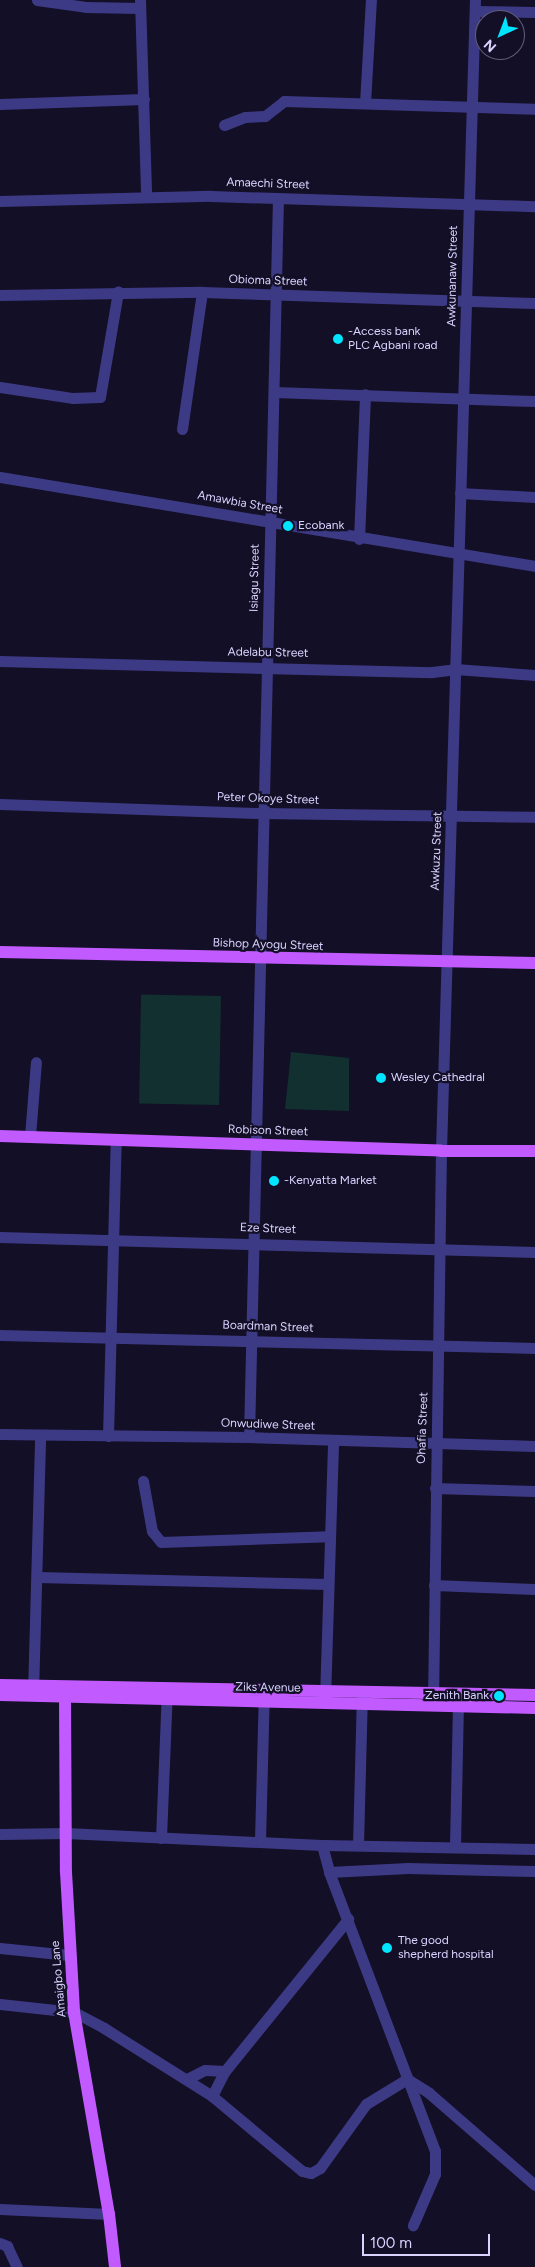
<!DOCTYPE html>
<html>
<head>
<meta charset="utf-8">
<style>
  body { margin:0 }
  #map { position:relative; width:535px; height:2267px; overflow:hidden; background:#130f26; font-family:Figtree,sans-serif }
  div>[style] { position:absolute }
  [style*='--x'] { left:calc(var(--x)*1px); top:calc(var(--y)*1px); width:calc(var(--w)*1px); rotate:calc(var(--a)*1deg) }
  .green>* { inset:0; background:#12302f; transform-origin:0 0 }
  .minor>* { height:11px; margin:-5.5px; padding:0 5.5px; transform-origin:5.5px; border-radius:5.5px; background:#3d3a85 }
  .major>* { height:12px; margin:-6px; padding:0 6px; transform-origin:6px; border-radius:6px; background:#c25bff }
  .dots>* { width:14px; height:14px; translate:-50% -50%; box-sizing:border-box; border:2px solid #130f26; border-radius:50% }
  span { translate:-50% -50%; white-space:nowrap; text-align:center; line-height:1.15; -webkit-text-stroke:4.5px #130f26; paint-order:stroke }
  .street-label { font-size:12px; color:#d9d4ff }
  .poi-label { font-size:12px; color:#d9d4ff }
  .left { translate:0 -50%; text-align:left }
  .right { translate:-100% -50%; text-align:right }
  .north { position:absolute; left:475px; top:10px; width:50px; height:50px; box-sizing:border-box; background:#130f26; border:1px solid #625e7d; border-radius:50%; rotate:223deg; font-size:14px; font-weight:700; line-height:20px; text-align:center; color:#d9d4ff }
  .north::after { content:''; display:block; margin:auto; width:18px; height:22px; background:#00e5ff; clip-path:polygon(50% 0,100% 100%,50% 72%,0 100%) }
  .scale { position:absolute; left:362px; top:2234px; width:128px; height:22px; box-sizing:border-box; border:2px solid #d9d4ff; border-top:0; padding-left:6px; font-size:15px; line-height:18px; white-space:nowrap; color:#d9d4ff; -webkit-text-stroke:4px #130f26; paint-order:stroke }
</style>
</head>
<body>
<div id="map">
  <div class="green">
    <div style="left:221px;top:996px;width:109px;height:80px;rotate:91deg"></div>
    <div style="clip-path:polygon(291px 1052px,349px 1058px,349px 1111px,285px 1109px)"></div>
  </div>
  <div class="minor">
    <div style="--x:37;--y:0;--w:49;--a:8.1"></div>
    <div style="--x:86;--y:7;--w:54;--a:1.1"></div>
    <div style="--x:140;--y:0;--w:196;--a:88.2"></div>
    <div style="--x:475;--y:11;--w:60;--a:1"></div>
    <div style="--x:365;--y:103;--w:103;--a:-86.7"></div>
    <div style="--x:0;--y:104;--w:144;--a:-2"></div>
    <div style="--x:224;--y:125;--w:22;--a:-21"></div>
    <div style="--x:245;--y:117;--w:20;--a:-3"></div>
    <div style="--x:265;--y:116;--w:24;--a:-38"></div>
    <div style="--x:284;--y:101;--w:251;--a:1.8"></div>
    <div style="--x:0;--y:201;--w:211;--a:-1.4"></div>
    <div style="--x:211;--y:196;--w:324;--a:1.8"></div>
    <div style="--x:0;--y:295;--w:202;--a:-0.9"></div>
    <div style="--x:202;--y:292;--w:333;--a:1.9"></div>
    <div style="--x:0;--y:387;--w:74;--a:8.6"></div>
    <div style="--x:73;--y:398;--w:27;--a:-2"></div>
    <div style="--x:100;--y:397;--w:107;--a:-80.3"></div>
    <div style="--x:274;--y:392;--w:261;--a:2"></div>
    <div style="--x:182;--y:429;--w:138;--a:-81.7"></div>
    <div style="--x:0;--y:477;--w:542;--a:9.44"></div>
    <div style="--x:460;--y:493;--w:75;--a:3.1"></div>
    <div style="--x:359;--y:539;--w:145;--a:-87.6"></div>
    <div style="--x:0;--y:661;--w:432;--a:1.5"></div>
    <div style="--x:432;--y:672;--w:23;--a:-7"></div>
    <div style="--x:455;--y:669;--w:80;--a:4.3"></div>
    <div style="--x:0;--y:804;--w:262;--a:2"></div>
    <div style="--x:262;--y:813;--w:273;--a:0.8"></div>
    <div style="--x:30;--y:1136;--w:74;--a:-85.4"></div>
    <div style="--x:0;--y:1237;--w:535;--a:1.61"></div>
    <div style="--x:0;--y:1335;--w:535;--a:1.39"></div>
    <div style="--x:0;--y:1434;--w:249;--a:0.7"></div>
    <div style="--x:249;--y:1437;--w:286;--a:1.8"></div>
    <div style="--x:108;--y:1436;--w:296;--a:-88.5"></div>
    <div style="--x:249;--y:1437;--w:1239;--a:-88.66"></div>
    <div style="--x:143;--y:1481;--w:51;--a:79.8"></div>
    <div style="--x:152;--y:1531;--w:14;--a:51"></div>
    <div style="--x:161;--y:1542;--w:168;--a:-2"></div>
    <div style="--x:435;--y:1488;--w:100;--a:1.7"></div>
    <div style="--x:37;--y:1577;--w:291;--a:1.4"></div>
    <div style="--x:434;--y:1585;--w:101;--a:2.3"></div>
    <div style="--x:33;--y:1693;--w:258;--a:-88.4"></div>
    <div style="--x:325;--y:1699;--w:258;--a:-88.2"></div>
    <div style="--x:433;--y:1702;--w:551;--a:-89.17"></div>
    <div style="--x:441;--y:1151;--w:1152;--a:-88.31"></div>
    <div style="--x:0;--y:1834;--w:66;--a:-0.9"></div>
    <div style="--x:66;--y:1833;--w:256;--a:2.7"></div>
    <div style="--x:322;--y:1845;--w:213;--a:1.1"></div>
    <div style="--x:161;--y:1838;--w:148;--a:-87.7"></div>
    <div style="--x:260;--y:1841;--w:148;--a:-88.5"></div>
    <div style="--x:322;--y:1845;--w:28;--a:75"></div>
    <div style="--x:329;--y:1872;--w:79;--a:-2.9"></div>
    <div style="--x:408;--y:1868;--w:127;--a:1.4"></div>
    <div style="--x:358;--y:1845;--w:148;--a:-88.5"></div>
    <div style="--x:455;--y:1846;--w:139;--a:-88.8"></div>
    <div style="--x:329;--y:1872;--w:298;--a:69.2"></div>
    <div style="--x:435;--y:2151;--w:23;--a:90"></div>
    <div style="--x:435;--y:2174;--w:56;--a:113.3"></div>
    <div style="--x:0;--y:1948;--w:69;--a:5.8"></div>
    <div style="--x:0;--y:2004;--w:74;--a:6.2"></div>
    <div style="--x:74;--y:2012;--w:34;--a:28"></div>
    <div style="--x:104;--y:2028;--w:128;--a:32.2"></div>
    <div style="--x:212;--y:2096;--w:117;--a:39.8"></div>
    <div style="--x:302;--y:2171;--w:9;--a:13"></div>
    <div style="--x:311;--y:2173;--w:10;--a:-29"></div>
    <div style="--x:320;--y:2168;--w:79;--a:-54.3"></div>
    <div style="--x:366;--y:2104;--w:48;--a:-31.4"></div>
    <div style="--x:407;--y:2079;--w:26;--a:32"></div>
    <div style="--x:429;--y:2093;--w:140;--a:41"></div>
    <div style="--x:187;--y:2079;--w:20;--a:-27"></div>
    <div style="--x:205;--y:2070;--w:20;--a:3"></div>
    <div style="--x:212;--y:2096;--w:28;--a:-63"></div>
    <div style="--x:225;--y:2071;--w:196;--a:-51"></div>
    <div style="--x:0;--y:2209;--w:109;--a:2.6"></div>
    <div style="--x:0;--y:2243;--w:8;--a:23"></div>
    <div style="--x:7;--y:2246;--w:23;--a:65"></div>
  </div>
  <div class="major">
    <div style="--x:0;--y:952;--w:535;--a:1.18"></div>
    <div style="--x:0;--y:1136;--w:441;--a:1.9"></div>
    <div style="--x:441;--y:1151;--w:94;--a:0"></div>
    <div style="--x:0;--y:1685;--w:535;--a:1.07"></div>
    <div style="--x:0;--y:1695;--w:535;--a:1.39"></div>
    <div style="--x:65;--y:1696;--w:176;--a:89.7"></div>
    <div style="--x:66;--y:1872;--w:140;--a:86.7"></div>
    <div style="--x:74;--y:2012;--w:205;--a:80.2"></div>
    <div style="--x:109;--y:2214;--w:53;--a:83.5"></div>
  </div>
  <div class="dots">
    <div style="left:338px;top:339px;background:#00e5ff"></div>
    <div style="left:288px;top:526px;background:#00e5ff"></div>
    <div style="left:381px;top:1078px;background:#00e5ff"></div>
    <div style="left:274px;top:1181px;background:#00e5ff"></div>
    <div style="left:499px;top:1696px;background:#00e5ff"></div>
    <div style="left:387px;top:1948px;background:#00e5ff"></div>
  </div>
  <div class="street-label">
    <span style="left:268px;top:184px;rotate:2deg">Amaechi Street</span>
    <span style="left:453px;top:276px;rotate:-89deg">Awkunanaw Street</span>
    <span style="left:268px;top:281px;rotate:2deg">Obioma Street</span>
    <span style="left:240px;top:503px;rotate:10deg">Amawbia Street</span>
    <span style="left:255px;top:578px;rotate:-89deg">Isiagu Street</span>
    <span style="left:268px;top:653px;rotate:1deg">Adelabu Street</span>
    <span style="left:268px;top:799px;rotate:2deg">Peter Okoye Street</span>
    <span style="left:437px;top:851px;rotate:-88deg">Awkuzu Street</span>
    <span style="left:268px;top:945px;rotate:2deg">Bishop Ayogu Street</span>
    <span style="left:268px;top:1131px;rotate:2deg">Robison Street</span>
    <span style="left:268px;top:1229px;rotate:2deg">Eze Street</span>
    <span style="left:268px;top:1327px;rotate:2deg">Boardman Street</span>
    <span style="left:268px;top:1425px;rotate:2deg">Onwudiwe Street</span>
    <span style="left:423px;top:1428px;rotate:-88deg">Ohafia Street</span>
    <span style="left:268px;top:1688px;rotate:1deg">Ziks Avenue</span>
    <span style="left:59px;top:1979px;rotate:-95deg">Amaigbo Lane</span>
  </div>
  <div class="poi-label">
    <span class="left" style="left:348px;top:339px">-Access bank<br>PLC Agbani road</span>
    <span class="left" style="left:298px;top:526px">Ecobank</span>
    <span class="left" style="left:391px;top:1078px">Wesley Cathedral</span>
    <span class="left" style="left:284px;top:1181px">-Kenyatta Market</span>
    <span class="right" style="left:489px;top:1696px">Zenith Bank</span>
    <span class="left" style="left:398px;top:1948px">The good<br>shepherd hospital</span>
  </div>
  <div class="north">N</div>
  <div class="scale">100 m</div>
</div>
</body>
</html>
